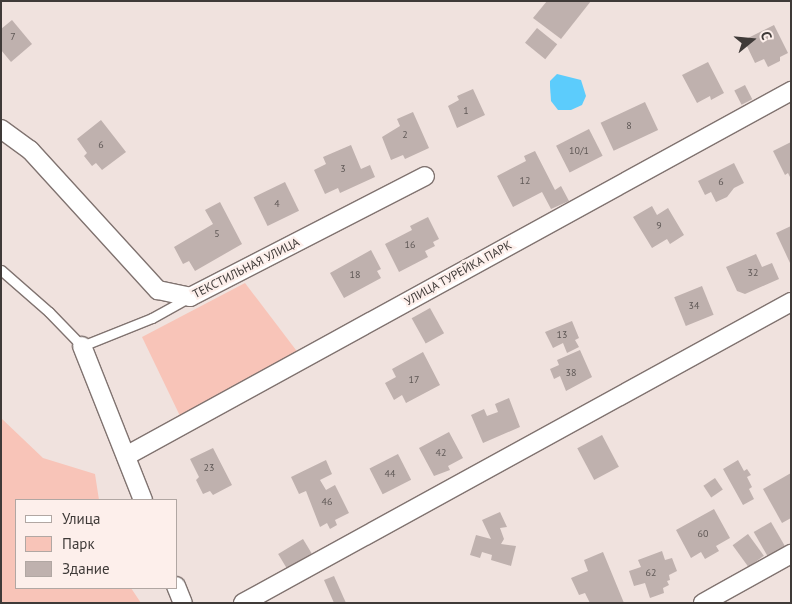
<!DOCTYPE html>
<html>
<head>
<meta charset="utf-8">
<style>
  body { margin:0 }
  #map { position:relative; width:792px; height:604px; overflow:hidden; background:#f0e2de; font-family:"PT Sans",sans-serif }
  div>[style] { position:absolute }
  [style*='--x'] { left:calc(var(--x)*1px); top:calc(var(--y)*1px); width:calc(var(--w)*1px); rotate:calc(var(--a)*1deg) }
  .green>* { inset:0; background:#f8c4b8 }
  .water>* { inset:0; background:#5cccfc }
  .building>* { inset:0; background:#bfb1ae; transform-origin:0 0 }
  .roads { filter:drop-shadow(1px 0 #807370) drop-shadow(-1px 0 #807370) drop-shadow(0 1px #807370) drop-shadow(0 -1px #807370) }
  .service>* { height:9px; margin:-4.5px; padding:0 4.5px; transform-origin:4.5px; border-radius:4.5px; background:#fff }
  .minor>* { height:18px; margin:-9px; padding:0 9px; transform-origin:9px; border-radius:9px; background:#fff }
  span { translate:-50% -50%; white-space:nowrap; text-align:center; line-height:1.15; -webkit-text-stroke:4.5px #fdefeb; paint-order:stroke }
  .number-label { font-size:10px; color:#5f5856 }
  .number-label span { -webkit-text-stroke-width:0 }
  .street-label { font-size:12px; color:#3f3a38 }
  .frame { position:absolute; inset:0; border:2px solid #3f3a38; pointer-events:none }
  .legend { position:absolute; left:15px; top:499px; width:162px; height:90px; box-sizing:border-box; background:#fdefeb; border:1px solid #b1a7a3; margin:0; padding:6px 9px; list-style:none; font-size:15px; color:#3f3a38 }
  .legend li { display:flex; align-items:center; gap:10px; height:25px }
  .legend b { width:25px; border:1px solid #b1a7a3 }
  .north { position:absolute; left:727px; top:15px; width:50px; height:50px; -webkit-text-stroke:4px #fdefeb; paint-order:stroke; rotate:73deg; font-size:14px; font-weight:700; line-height:20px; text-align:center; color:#3f3a38 }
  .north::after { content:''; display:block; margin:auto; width:18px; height:22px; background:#3f3a38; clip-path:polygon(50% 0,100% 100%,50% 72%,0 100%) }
</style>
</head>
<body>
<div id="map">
  <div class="green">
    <div style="clip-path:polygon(245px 283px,299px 354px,181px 418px,142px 337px)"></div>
    <div style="clip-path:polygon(1px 418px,43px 458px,95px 474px,99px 500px,16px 500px,16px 588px,131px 588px,141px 603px,1px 603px)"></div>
  </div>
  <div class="water">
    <div style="clip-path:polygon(557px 74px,581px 80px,586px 96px,582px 105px,571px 110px,558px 110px,551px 101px,550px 86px,550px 81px)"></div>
  </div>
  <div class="building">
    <div style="clip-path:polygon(547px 1px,591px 1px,561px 39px,533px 18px)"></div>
    <div style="clip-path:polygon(12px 20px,32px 44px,11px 62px,1px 50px,1px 29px)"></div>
    <div style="clip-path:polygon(774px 25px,788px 53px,780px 57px,780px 61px,768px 67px,764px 59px,755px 63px,744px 40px)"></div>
    <div style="left:537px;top:28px;width:26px;height:19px;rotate:39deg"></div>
    <div style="clip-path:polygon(708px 62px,724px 93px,711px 100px,710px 96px,697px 103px,682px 75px)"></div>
    <div style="left:745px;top:85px;width:16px;height:12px;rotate:63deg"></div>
    <div style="clip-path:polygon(473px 89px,485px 115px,457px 128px,448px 106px,459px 100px,457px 96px)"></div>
    <div style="left:645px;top:102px;width:31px;height:49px;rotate:65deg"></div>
    <div style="clip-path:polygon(413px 112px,429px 148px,405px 159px,403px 155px,391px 160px,382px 137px,400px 126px,397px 119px)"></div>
    <div style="clip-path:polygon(101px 120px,126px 152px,102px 170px,96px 163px,92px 166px,84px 156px,87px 153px,77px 139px)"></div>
    <div style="left:589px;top:129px;width:30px;height:37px;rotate:63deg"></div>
    <div style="clip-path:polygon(791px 142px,791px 179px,788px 173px,785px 175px,773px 151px)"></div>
    <div style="clip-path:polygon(351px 145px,361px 169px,370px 165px,375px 177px,340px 193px,338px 188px,325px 194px,314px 170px,326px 164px,323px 157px)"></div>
    <div style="clip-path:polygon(535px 151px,555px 190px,561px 186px,569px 201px,551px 209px,542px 192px,513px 207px,497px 176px,526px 161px,524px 156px)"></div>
    <div style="clip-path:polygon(734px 163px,744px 183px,734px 188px,727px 197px,716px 202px,711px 192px,705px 195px,698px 181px)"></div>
    <div style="left:285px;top:182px;width:32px;height:35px;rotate:64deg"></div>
    <div style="clip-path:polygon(220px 202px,242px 244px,195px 271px,189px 261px,183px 264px,174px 247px,213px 224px,205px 210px)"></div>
    <div style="clip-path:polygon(652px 206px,657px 215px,668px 208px,684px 235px,670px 244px,667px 239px,652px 248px,633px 217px)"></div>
    <div style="clip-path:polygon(428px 217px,439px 239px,433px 242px,435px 246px,425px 251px,428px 257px,399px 272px,385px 244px,412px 230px,410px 226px)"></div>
    <div style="clip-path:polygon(791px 226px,791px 265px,776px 233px)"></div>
    <div style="clip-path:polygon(371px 250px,381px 269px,377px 271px,381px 278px,344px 298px,330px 273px)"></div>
    <div style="clip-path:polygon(756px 254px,762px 267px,772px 263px,779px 279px,745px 294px,737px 291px,726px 267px)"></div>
    <div style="left:702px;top:286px;width:31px;height:30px;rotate:68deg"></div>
    <div style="left:430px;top:308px;width:29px;height:21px;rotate:61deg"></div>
    <div style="clip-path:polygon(572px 321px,579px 338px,575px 340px,579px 347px,567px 353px,563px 343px,553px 348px,545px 332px)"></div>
    <div style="clip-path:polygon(580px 350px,592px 377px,566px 391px,560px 376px,554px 379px,550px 369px,559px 365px,557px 360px)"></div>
    <div style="clip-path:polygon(423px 352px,440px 385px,406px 403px,402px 395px,394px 400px,385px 383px,396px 377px,392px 369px)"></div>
    <div style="clip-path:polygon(509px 398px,520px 427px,483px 443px,471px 415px,484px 409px,487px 416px,498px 412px,495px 404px)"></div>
    <div style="clip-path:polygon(449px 432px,463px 458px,448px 466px,450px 470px,434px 476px,419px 448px)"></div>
    <div style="left:602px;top:435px;width:36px;height:28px;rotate:62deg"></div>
    <div style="clip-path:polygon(213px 448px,232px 485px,213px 495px,210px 491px,203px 494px,196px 480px,199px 477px,190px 459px)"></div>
    <div style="left:398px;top:454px;width:29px;height:32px;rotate:63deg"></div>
    <div style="clip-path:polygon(326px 460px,332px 474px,320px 480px,326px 490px,335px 485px,349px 513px,335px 520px,337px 525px,330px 529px,327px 523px,320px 527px,306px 491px,299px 494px,291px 477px)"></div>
    <div style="clip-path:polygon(738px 460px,744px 471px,747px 469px,751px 475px,747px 477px,752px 487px,749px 489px,754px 499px,743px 505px,723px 469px)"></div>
    <div style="clip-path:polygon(791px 473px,791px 518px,782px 523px,763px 489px)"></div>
    <div style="left:715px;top:478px;width:14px;height:14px;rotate:56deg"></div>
    <div style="clip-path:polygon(714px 509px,730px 538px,716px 546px,719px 551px,705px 559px,701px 552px,691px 558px,676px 530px)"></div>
    <div style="clip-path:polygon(500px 512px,507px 527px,500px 528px,504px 539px,501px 544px,516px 546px,511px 566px,491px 560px,492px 555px,482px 552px,480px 558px,470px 555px,476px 535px,491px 539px,482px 520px)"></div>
    <div style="left:771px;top:522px;width:28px;height:20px;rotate:60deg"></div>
    <div style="left:748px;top:534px;width:27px;height:19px;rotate:54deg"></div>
    <div style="left:303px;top:539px;width:17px;height:29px;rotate:59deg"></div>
    <div style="clip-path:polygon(662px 551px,665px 560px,672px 558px,677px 571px,669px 575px,670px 580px,667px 581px,669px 585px,663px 588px,664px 593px,650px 598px,645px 583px,634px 586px,629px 571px,641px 567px,638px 560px)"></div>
    <div style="clip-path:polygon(603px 552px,624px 603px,590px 603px,585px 593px,579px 595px,571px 578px,588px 571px,584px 560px)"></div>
    <div style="clip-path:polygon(334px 576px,346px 603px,334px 603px,324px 580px)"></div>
  </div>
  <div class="roads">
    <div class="service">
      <div style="--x:1;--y:270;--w:64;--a:41.2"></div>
      <div style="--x:49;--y:312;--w:47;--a:45.9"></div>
      <div style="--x:82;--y:346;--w:75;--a:-21.8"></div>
      <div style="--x:152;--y:318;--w:41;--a:-29.1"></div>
    </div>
    <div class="minor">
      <div style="--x:1;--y:129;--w:36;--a:36"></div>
      <div style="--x:30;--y:150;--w:190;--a:47.6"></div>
      <div style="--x:158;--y:290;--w:33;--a:12"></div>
      <div style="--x:190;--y:297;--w:264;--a:-27.2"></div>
      <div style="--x:82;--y:346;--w:166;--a:68.4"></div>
      <div style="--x:126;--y:456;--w:759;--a:-28.76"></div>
      <div style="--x:176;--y:586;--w:18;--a:68"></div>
      <div style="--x:243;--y:603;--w:625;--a:-28.78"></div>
      <div style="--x:703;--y:603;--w:101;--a:-29.1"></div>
    </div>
  </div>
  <div class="number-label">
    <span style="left:13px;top:37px">7</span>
    <span style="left:466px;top:111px">1</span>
    <span style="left:629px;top:126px">8</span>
    <span style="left:405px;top:135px">2</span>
    <span style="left:101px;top:145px">6</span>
    <span style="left:579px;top:151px">10/1</span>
    <span style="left:343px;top:169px">3</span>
    <span style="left:525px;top:181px">12</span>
    <span style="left:721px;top:182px">6</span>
    <span style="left:277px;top:204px">4</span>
    <span style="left:659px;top:226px">9</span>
    <span style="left:217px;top:234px">5</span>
    <span style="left:410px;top:245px">16</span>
    <span style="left:753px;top:273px">32</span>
    <span style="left:355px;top:275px">18</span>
    <span style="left:694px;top:306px">34</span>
    <span style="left:562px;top:335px">13</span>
    <span style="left:571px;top:373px">38</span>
    <span style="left:414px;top:380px">17</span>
    <span style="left:441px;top:453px">42</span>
    <span style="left:209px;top:468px">23</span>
    <span style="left:390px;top:474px">44</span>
    <span style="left:327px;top:502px">46</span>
    <span style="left:703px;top:534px">60</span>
    <span style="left:651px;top:573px">62</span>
  </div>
  <div class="street-label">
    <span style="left:246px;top:268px;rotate:-27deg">ТЕКСТИЛЬНАЯ УЛИЦА</span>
    <span style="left:458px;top:273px;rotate:-29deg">УЛИЦА ТУРЕЙКА ПАРК</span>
  </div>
  <div class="frame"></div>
  <ul class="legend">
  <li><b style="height:6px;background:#fff"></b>Улица</li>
  <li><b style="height:14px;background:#f8c4b8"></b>Парк</li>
  <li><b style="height:14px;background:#bfb1ae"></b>Здание</li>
  </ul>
  <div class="north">С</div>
</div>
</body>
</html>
